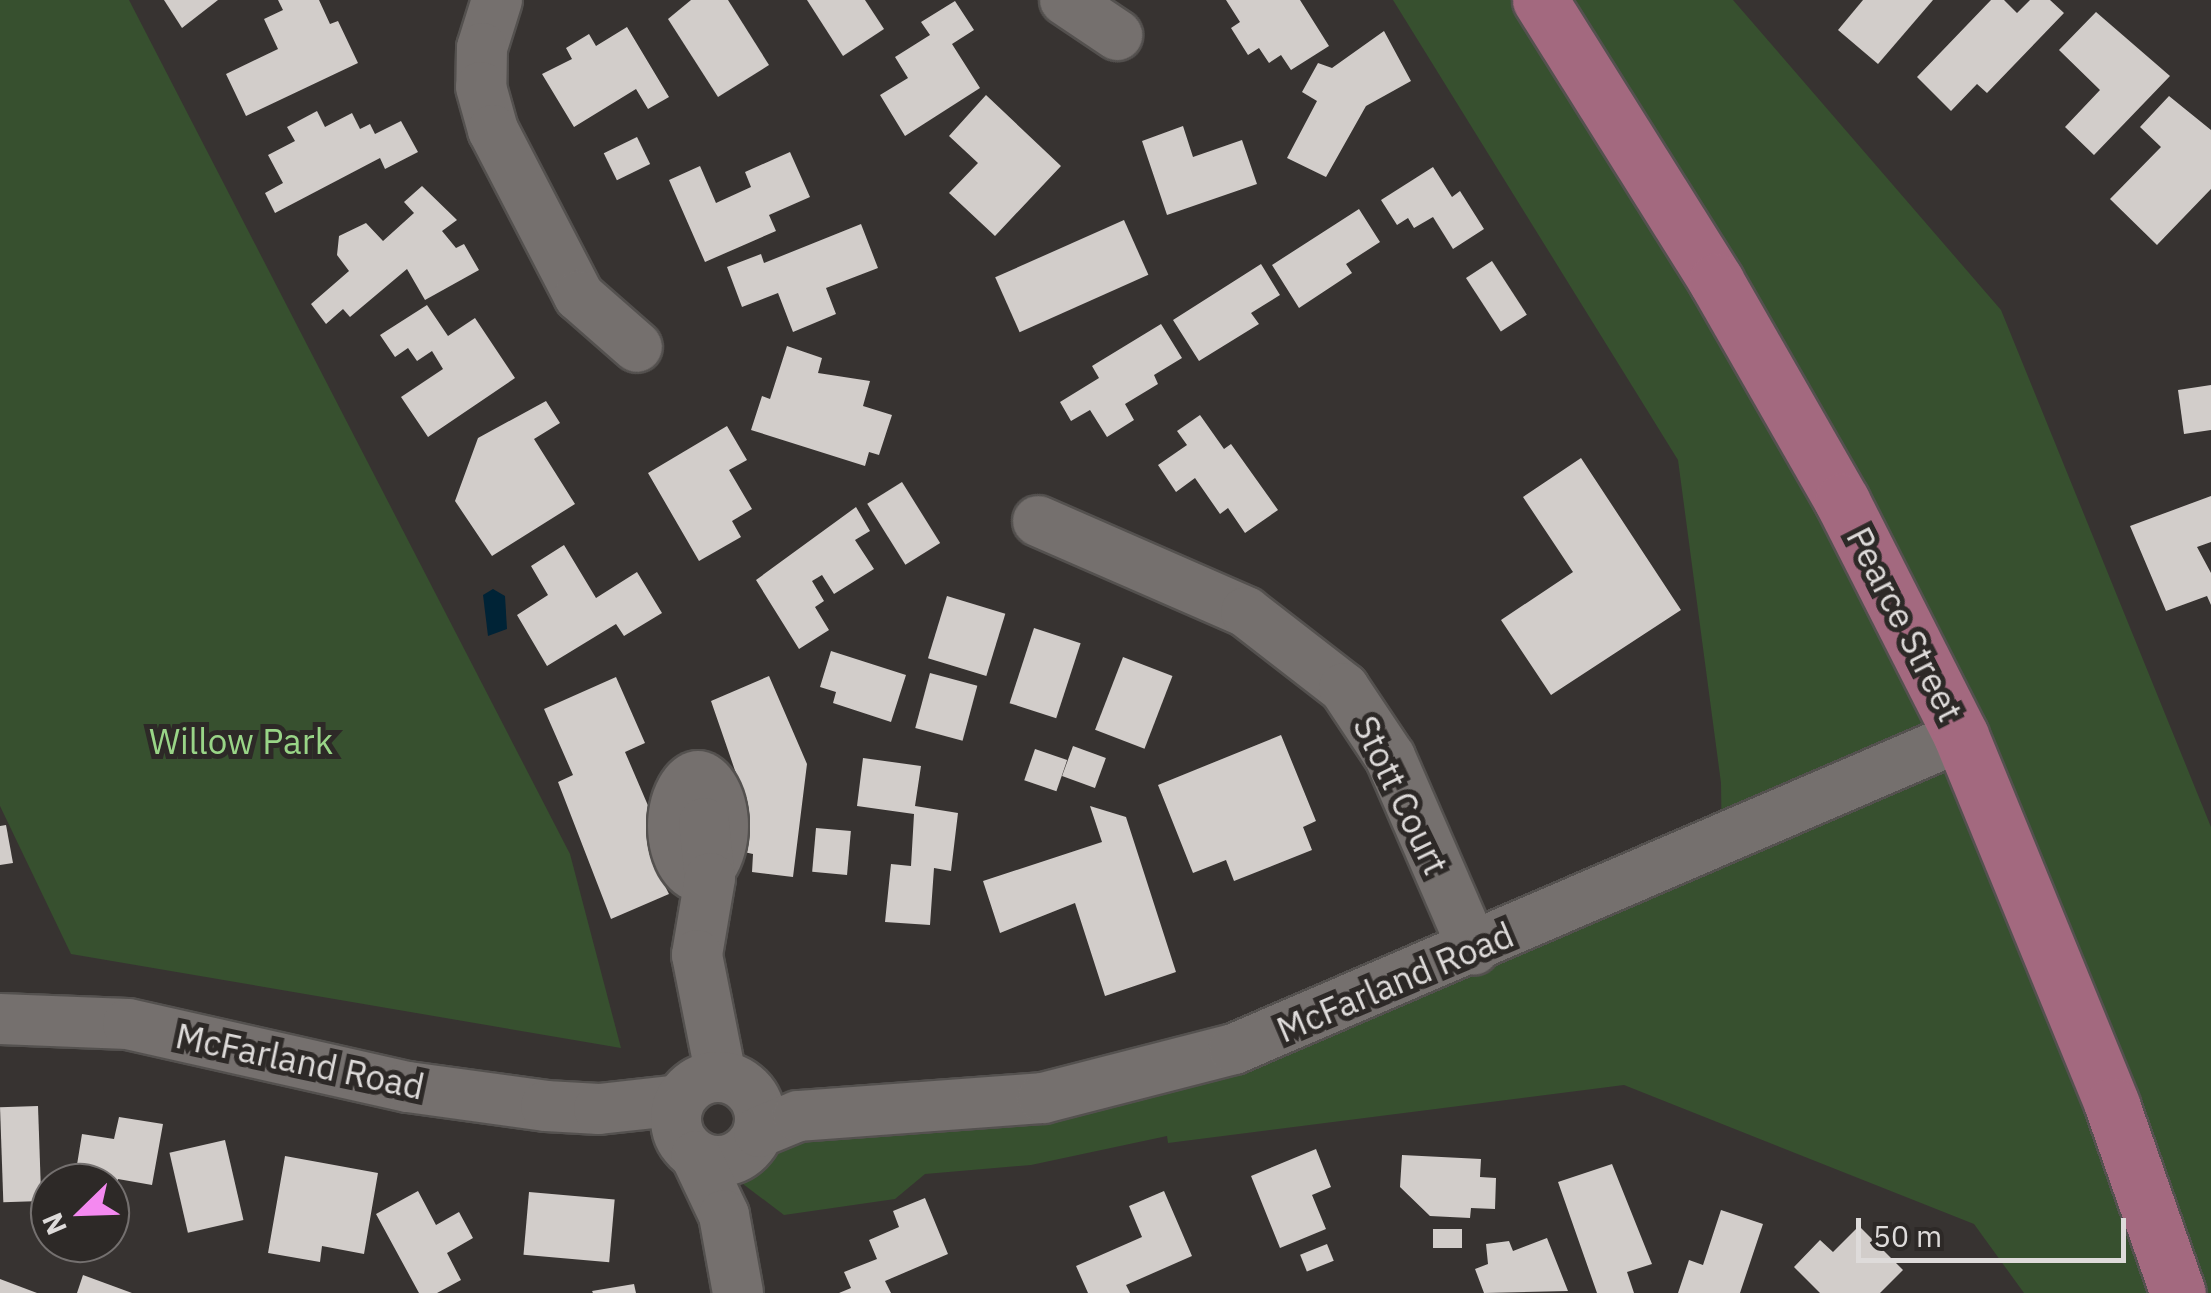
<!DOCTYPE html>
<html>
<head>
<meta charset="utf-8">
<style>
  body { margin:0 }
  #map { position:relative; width:2211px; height:1293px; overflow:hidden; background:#373331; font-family:"IBM Plex Sans",sans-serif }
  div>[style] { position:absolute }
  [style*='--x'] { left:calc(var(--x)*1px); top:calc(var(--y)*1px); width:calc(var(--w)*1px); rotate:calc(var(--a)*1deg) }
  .green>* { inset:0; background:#37502f }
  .water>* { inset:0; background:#002336 }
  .building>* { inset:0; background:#d2cdca; transform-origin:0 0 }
  .roads { filter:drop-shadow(2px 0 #54514f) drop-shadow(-2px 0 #54514f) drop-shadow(0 2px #54514f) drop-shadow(0 -2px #54514f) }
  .minor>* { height:50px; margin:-25px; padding:0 25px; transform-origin:25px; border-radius:25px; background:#75706e }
  .minor>.ring { margin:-25px; padding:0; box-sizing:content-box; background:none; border:50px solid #75706e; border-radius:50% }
  .major>* { height:55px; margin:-27.5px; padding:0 27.5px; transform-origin:27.5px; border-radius:27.5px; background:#a3697f }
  span { translate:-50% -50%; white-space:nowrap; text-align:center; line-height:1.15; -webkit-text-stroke:10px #2d2927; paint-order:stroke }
  .street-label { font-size:35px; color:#dedbda }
  .park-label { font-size:35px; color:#99d587 }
  .north { position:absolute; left:30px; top:1163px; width:100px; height:100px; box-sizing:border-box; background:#2d2927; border:2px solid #74706f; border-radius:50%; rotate:247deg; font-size:28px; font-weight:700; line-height:40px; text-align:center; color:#dedbda }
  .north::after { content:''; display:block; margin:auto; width:35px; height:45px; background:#f489f0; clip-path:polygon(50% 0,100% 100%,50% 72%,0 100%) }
  .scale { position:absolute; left:1856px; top:1218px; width:270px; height:45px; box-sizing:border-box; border:5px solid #dedbda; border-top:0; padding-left:12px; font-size:30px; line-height:35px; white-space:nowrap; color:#dedbda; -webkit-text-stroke:8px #2d2927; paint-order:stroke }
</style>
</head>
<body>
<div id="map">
  <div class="green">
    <div style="clip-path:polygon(0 0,129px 0,570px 854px,621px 1048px,71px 954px,0 806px)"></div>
    <div style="clip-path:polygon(1393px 0,1733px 0,2001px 310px,2211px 827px,2211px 1293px,2024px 1293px,1974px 1224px,1624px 1085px,1168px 1143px,1167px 1136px,1031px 1165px,925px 1174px,895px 1199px,784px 1215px,743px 1184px,742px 1166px,767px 1144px,934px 1131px,1110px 1106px,1722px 864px,1721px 783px,1678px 460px)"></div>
  </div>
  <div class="water">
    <div style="clip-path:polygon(493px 589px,505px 596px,507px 629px,488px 636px,483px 595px)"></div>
  </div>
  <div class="building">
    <div style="clip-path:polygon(164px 0,218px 0,182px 28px)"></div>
    <div style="clip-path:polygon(278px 0,319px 0,330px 24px,338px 21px,358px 63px,246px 116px,226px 74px,278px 49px,264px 19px,283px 10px)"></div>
    <div style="clip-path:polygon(691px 0,728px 0,769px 65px,718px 97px,668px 19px)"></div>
    <div style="clip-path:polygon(807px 0,865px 0,884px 29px,843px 56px)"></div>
    <div style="clip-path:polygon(1226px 0,1300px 0,1329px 46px,1291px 70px,1281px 55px,1269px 63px,1259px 48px,1248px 55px,1231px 28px,1240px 22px)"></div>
    <div style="clip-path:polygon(1863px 0,1933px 0,1878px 64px,1838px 30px)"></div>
    <div style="clip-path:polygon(1991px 0,2004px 0,2017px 13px,2030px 0,2050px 0,2064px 13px,1987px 93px,1977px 84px,1951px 111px,1917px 77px)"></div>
    <div style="clip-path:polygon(955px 1px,974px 30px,952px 44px,980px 88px,905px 136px,880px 95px,908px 78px,895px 57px,930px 35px,921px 22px)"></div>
    <div style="clip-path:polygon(2096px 12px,2170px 76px,2094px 155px,2065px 127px,2100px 90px,2059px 50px)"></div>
    <div style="clip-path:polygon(627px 27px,669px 97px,648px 109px,636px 89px,574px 127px,542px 74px,572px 59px,566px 48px,589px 34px,596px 46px)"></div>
    <div style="clip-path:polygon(1384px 31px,1411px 81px,1366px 106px,1326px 177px,1287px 158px,1317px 101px,1302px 92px,1318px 63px,1332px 68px)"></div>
    <div style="clip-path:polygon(986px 95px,1061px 166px,995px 236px,949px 193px,978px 163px,949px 136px)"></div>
    <div style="clip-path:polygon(2169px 96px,2211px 130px,2211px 189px,2157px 245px,2110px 199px,2161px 147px,2140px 127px)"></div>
    <div style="clip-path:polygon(317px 111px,325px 127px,352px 113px,360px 129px,370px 124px,375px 134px,401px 121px,418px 152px,385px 169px,380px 158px,275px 213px,265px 193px,283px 183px,268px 155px,295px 141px,287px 127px)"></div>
    <div style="clip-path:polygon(1183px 126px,1193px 157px,1242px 140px,1257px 184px,1167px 215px,1142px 141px)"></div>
    <div style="left:637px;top:137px;width:30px;height:37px;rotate:64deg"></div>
    <div style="clip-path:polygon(790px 152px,810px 197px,769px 215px,776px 231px,705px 262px,669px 180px,700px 166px,716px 203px,751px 187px,745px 172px)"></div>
    <div style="clip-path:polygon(1433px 167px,1452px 197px,1460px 191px,1484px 229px,1453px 249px,1433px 217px,1414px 228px,1408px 218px,1397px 225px,1381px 200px)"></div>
    <div style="clip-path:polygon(422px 186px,457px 220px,442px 231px,456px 248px,464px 244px,479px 270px,425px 300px,407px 269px,350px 317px,343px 309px,326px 324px,311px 304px,349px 271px,337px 255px,339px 236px,366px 223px,383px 241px,414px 213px,404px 202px)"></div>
    <div style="clip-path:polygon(1359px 209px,1380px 242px,1346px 264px,1352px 273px,1299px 308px,1272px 265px)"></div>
    <div style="left:1124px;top:220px;width:60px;height:141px;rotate:66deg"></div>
    <div style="clip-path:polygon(861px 224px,878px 268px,826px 288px,836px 314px,793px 332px,778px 293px,742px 307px,727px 267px,761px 254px,764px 263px)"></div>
    <div style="left:1492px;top:261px;width:64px;height:31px;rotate:57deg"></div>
    <div style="clip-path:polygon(1261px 264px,1280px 295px,1251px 313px,1259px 324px,1199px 361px,1173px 320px)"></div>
    <div style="clip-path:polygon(427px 305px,448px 336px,475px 318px,515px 378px,428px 437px,401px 397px,443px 369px,432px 351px,417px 361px,408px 348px,395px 357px,380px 335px)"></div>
    <div style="clip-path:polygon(1161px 324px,1182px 358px,1154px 375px,1158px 384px,1125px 404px,1134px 420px,1107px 437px,1090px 410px,1071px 421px,1060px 402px,1099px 378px,1092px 366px)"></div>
    <div style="clip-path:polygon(787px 346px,822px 358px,818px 373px,870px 381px,863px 406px,892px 415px,879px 455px,869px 452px,865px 466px,751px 430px,762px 396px,770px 399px)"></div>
    <div style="clip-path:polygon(2211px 385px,2211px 430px,2184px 434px,2178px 390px)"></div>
    <div style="clip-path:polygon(546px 401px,560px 423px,534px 439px,575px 504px,492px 556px,455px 501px,478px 438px)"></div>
    <div style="clip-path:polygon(1200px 415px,1224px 449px,1231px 444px,1278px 510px,1245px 533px,1228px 508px,1220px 514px,1195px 478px,1176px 492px,1158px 465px,1187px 445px,1177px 431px)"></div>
    <div style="clip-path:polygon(727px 426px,747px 460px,729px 470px,752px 509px,732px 521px,741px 537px,699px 561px,648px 473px)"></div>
    <div style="clip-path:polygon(1581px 458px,1681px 610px,1551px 695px,1501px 620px,1573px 572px,1523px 497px)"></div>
    <div style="left:902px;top:482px;width:72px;height:41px;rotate:58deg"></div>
    <div style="clip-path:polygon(2211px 496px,2211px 542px,2197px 547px,2211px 573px,2211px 605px,2207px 596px,2166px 611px,2130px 526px)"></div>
    <div style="clip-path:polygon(856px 507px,870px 531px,855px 540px,874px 569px,834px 594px,822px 575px,812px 581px,824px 601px,815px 607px,829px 630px,799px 649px,756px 580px)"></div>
    <div style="clip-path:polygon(564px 545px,596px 598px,637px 572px,662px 613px,624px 636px,616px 624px,547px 666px,517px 615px,548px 595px,531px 566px)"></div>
    <div style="left:947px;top:596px;width:61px;height:65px;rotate:17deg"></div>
    <div style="left:1034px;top:628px;width:49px;height:79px;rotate:18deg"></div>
    <div style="clip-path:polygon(831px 651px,906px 675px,891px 722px,833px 703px,836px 692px,820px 687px)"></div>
    <div style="left:1123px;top:657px;width:53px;height:78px;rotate:21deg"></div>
    <div style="left:930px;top:673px;width:49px;height:57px;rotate:15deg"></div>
    <div style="clip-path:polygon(769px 676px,807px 764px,793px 877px,752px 872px,753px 854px,735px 850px,740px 785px,711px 701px)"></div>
    <div style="clip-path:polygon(616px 677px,645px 743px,625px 752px,680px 880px,665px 886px,669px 894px,611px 919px,558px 782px,573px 775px,544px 709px)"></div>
    <div style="clip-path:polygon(1281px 735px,1316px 821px,1303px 827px,1312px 850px,1234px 881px,1226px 860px,1193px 873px,1158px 785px)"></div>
    <div style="left:1073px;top:746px;width:35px;height:32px;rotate:20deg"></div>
    <div style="left:1035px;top:749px;width:34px;height:33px;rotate:19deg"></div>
    <div style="clip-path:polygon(863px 758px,921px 766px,915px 806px,958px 813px,951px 871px,934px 868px,930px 925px,885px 922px,891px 864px,911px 866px,914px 814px,857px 806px)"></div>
    <div style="clip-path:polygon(1090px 806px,1126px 817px,1176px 972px,1105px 996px,1075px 903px,1000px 933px,983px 881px,1102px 842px)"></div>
    <div style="clip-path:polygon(6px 825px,13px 863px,0 865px,0 826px)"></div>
    <div style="left:816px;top:828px;width:35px;height:44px;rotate:5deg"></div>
    <div style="left:38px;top:1106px;width:95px;height:38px;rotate:88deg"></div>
    <div style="clip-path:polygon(119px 1117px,163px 1124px,152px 1185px,118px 1179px,112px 1215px,110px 1183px,74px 1183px,82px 1134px,114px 1139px)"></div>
    <div style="left:225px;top:1140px;width:82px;height:57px;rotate:77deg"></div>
    <div style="clip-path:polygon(1316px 1149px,1331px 1187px,1312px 1195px,1326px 1229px,1280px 1248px,1251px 1176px)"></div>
    <div style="clip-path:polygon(1402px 1155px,1481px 1159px,1480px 1177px,1496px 1178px,1495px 1209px,1471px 1208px,1470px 1218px,1430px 1216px,1400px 1187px)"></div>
    <div style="clip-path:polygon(285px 1156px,378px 1173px,364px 1254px,322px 1246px,320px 1262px,268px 1253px)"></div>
    <div style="clip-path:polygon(1612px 1164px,1652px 1264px,1627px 1272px,1634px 1293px,1597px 1293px,1558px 1182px)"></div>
    <div style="clip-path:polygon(418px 1191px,436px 1225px,459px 1212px,473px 1238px,447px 1253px,461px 1280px,437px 1293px,419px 1293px,376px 1214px)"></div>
    <div style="clip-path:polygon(1164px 1191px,1192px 1256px,1126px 1285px,1130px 1293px,1088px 1293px,1076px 1266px,1142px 1237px,1129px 1206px)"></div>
    <div style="left:529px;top:1192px;width:86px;height:63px;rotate:5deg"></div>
    <div style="clip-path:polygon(925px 1198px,948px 1254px,885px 1281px,891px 1293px,839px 1293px,851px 1288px,844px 1272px,877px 1259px,869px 1240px,899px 1227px,893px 1211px)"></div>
    <div style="clip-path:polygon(1721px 1210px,1763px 1224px,1740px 1293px,1678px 1293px,1689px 1260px,1703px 1265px)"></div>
    <div style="clip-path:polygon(1859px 1226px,1903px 1270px,1880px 1293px,1820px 1293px,1794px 1267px,1820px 1240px,1833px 1252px)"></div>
    <div style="left:1433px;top:1229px;width:29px;height:19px"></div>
    <div style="clip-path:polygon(1547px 1238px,1568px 1291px,1484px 1293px,1475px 1269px,1488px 1264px,1486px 1244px,1509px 1241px,1513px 1251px)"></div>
    <div style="left:1327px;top:1244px;width:18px;height:29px;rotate:68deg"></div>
    <div style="clip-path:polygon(83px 1275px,132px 1293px,77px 1293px)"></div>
    <div style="clip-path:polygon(0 1279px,37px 1293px,0 1293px)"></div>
    <div style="clip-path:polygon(634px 1284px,636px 1293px,593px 1293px,592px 1291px)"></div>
  </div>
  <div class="roads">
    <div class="minor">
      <div style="--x:497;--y:0;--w:50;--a:107.4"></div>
      <div style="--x:482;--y:48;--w:39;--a:91"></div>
      <div style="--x:481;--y:87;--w:45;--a:74.4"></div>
      <div style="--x:493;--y:130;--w:187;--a:62.6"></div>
      <div style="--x:579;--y:296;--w:77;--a:41.3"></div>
      <div style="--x:1065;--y:0;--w:63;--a:33.9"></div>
      <div style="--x:1038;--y:521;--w:227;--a:23.6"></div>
      <div style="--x:1246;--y:612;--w:124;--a:37.8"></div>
      <div style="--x:1344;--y:688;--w:83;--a:56.3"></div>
      <div style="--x:1390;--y:757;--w:210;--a:66.5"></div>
      <div class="ring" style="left:673px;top:776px;width:-2px;height:-2px"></div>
      <div style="--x:704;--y:823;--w:55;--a:83.8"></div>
      <div style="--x:710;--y:878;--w:78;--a:99.6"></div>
      <div style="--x:697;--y:955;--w:123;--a:78.8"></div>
      <div style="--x:0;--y:1019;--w:128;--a:2.2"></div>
      <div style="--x:128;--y:1024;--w:287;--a:12.7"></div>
      <div style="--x:408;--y:1087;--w:139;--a:7.8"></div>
      <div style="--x:546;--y:1106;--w:53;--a:3.2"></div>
      <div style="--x:599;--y:1109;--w:81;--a:-6.3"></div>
      <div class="ring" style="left:676px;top:1077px;width:34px;height:34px"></div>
      <div style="--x:759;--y:1132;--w:42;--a:-22.3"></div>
      <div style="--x:798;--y:1116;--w:246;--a:-4.2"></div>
      <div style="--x:1043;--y:1098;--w:197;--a:-14.4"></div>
      <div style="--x:1234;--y:1049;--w:792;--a:-23.29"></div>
      <div style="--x:696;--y:1156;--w:65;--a:64.6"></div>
      <div style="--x:724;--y:1215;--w:79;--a:79.8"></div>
    </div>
    <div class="major">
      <div style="--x:1540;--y:0;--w:332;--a:57.9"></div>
      <div style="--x:1716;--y:281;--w:254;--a:60.2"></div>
      <div style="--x:1842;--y:501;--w:263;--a:63.1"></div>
      <div style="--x:1961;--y:736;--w:399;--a:67.7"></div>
      <div style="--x:2112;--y:1105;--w:199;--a:70.7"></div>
    </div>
  </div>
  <div class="street-label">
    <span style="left:1905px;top:624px;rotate:63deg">Pearce Street</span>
    <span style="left:1401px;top:795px;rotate:64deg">Stott Court</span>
    <span style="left:1395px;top:982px;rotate:-23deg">McFarland Road</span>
    <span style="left:300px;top:1061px;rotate:12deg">McFarland Road</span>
  </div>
  <div class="park-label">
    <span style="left:241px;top:741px">Willow Park</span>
  </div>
  <div class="north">N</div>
  <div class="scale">50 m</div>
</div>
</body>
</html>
